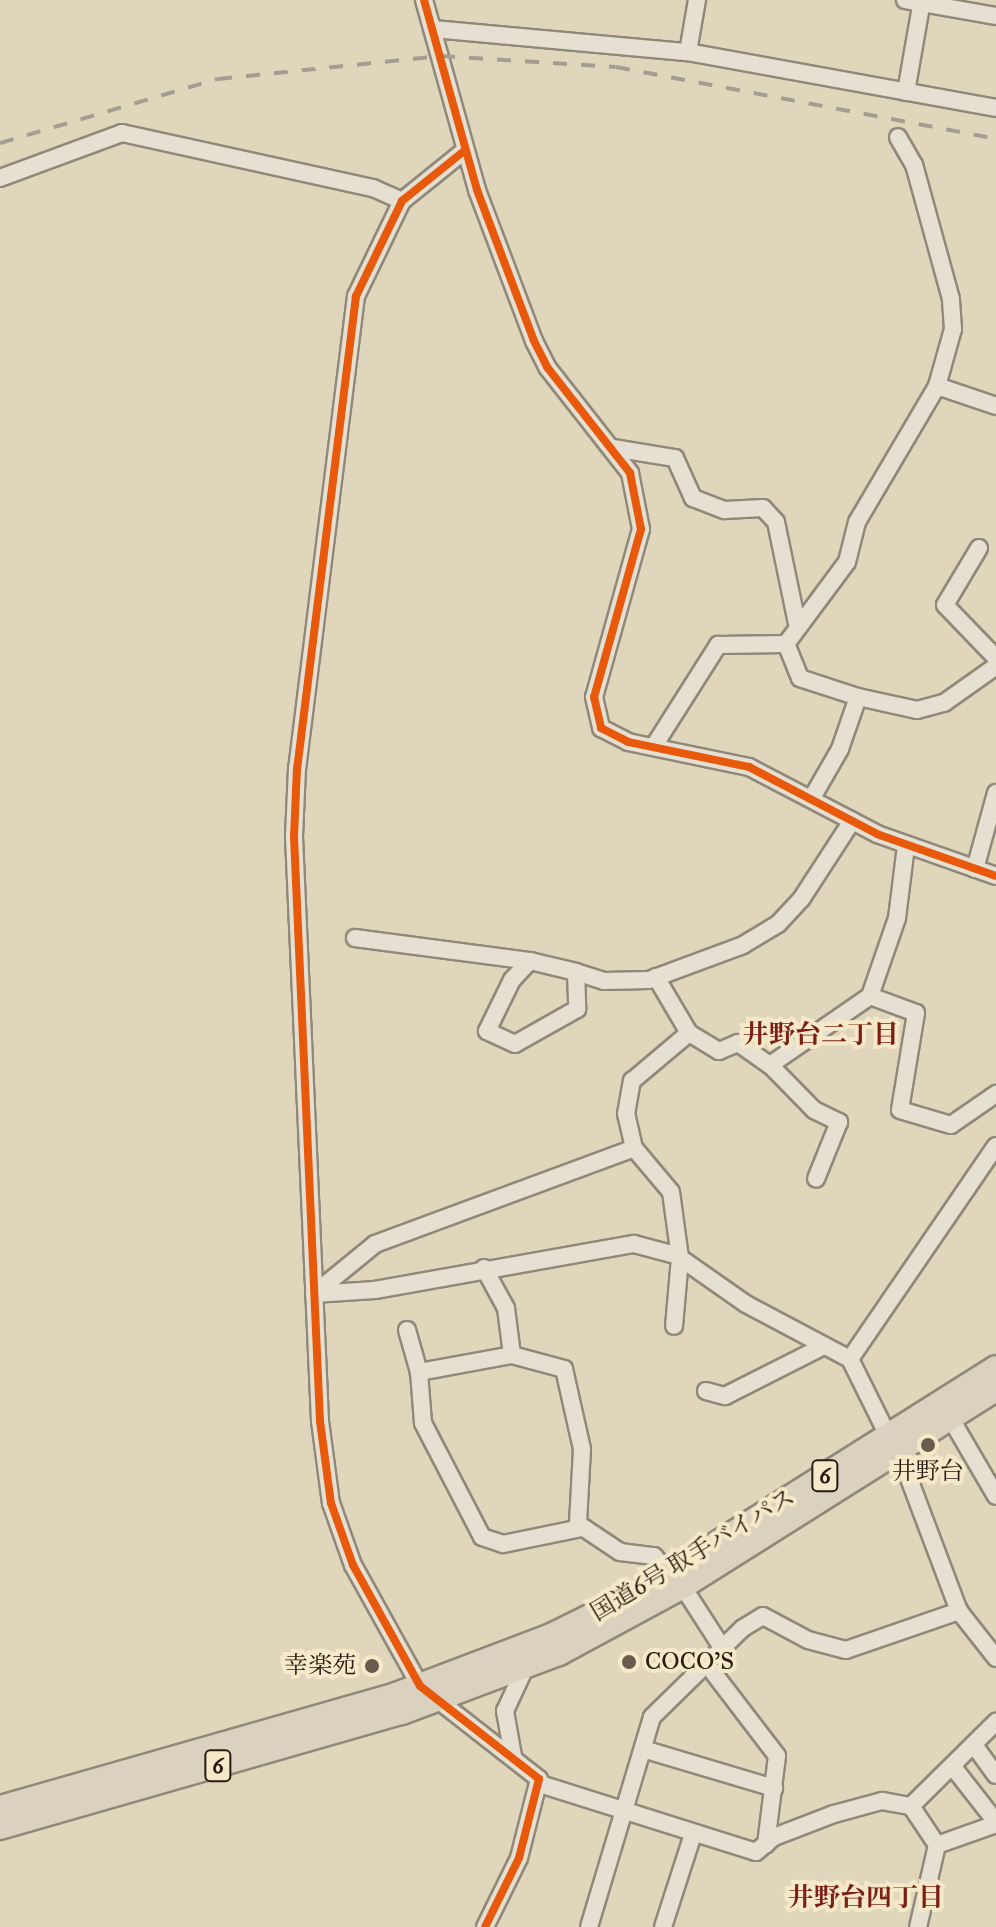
<!DOCTYPE html>
<html>
<head>
<meta charset="utf-8">
<style>
  body { margin:0 }
  #map { position:relative; width:996px; height:1927px; overflow:hidden; background:#e0d6bb; font-family:"IM FELL Great Primer","Noto Serif JP",serif }
  div>[style] { position:absolute }
  [style*='--x'] { left:calc(var(--x)*1px); top:calc(var(--y)*1px); width:calc(var(--w)*1px); rotate:calc(var(--a)*1deg) }
  .roads { filter:drop-shadow(2px 0 #908979) drop-shadow(-2px 0 #908979) drop-shadow(0 2px #908979) drop-shadow(0 -2px #908979) }
  .minor>* { height:16px; margin:-8px; padding:0 8px; transform-origin:8px; border-radius:8px; background:#e6e0d3 }
  .highway>* { height:22px; margin:-11px; padding:0 11px; transform-origin:11px; border-radius:11px; background:#dad1be }
  .rail>* { height:4px; margin-top:-2px; transform-origin:0; background:repeating-linear-gradient(90deg,#a39d92 0 14px,transparent 0 28px) }
  .cycleway>* { height:8px; margin:-4px; padding:0 4px; transform-origin:4px; border-radius:4px; background:#e8590c }
  .dots>* { width:22px; height:22px; translate:-50% -50%; box-sizing:border-box; border:4px solid #f5e9c9; border-radius:50% }
  span { translate:-50% -50%; white-space:nowrap; text-align:center; line-height:1.15; -webkit-text-stroke:8px #f5e9c9; paint-order:stroke }
  .shield-label span { padding:2px 6px; background:#f5e9c9; border:2px solid; border-radius:6px; -webkit-text-stroke-width:0 }
  .shield-label { font-size:22px; color:#271b12; font-weight:700 }
  .poi-label { font-size:24px; color:#271b12 }
  .left { translate:0 -50%; text-align:left }
  .right { translate:-100% -50%; text-align:right }
  .street-label { font-size:24px; color:#271b12 }
  .neighbourhood-label { font-size:26px; color:#7a1f14; font-weight:700 }
</style>
</head>
<body>
<div id="map">
  <div class="roads">
    <div class="minor">
      <div style="--x:424;--y:0;--w:197;--a:74.4"></div>
      <div style="--x:477;--y:190;--w:161;--a:69.3"></div>
      <div style="--x:534;--y:341;--w:29;--a:63"></div>
      <div style="--x:547;--y:367;--w:135;--a:51.9"></div>
      <div style="--x:630;--y:473;--w:57;--a:78.9"></div>
      <div style="--x:641;--y:529;--w:174;--a:105.6"></div>
      <div style="--x:594;--y:697;--w:32;--a:77"></div>
      <div style="--x:601;--y:728;--w:30;--a:27"></div>
      <div style="--x:628;--y:742;--w:124;--a:11.7"></div>
      <div style="--x:749;--y:767;--w:144;--a:27.6"></div>
      <div style="--x:877;--y:834;--w:126;--a:19.4"></div>
      <div style="--x:905;--y:0;--w:92;--a:10"></div>
      <div style="--x:433;--y:29;--w:256;--a:5.2"></div>
      <div style="--x:688;--y:52;--w:313;--a:10.3"></div>
      <div style="--x:688;--y:52;--w:53;--a:-80.2"></div>
      <div style="--x:906;--y:92;--w:93;--a:-80.1"></div>
      <div style="--x:464;--y:151;--w:80;--a:141.1"></div>
      <div style="--x:402;--y:201;--w:106;--a:115.8"></div>
      <div style="--x:356;--y:296;--w:476;--a:97.1"></div>
      <div style="--x:297;--y:768;--w:69;--a:92.5"></div>
      <div style="--x:294;--y:837;--w:585;--a:87.45"></div>
      <div style="--x:320;--y:1421;--w:83;--a:82.4"></div>
      <div style="--x:331;--y:1503;--w:66;--a:70.5"></div>
      <div style="--x:353;--y:1565;--w:138;--a:61"></div>
      <div style="--x:420;--y:1686;--w:151;--a:38"></div>
      <div style="--x:539;--y:1779;--w:81;--a:104.2"></div>
      <div style="--x:519;--y:1858;--w:77;--a:116.2"></div>
      <div style="--x:0;--y:178;--w:130;--a:-20.2"></div>
      <div style="--x:122;--y:133;--w:257;--a:12.4"></div>
      <div style="--x:373;--y:188;--w:32;--a:24"></div>
      <div style="--x:937;--y:386;--w:62;--a:18.7"></div>
      <div style="--x:613;--y:448;--w:63;--a:9.2"></div>
      <div style="--x:675;--y:458;--w:44;--a:65.8"></div>
      <div style="--x:693;--y:498;--w:34;--a:21"></div>
      <div style="--x:725;--y:510;--w:38;--a:-3"></div>
      <div style="--x:763;--y:508;--w:19;--a:47"></div>
      <div style="--x:776;--y:522;--w:103;--a:78.3"></div>
      <div style="--x:979;--y:548;--w:66;--a:120.8"></div>
      <div style="--x:945;--y:605;--w:74;--a:46.1"></div>
      <div style="--x:858;--y:697;--w:60;--a:12.4"></div>
      <div style="--x:917;--y:710;--w:28;--a:-15"></div>
      <div style="--x:944;--y:703;--w:64;--a:-35.4"></div>
      <div style="--x:654;--y:746;--w:120;--a:-57.6"></div>
      <div style="--x:718;--y:645;--w:68;--a:-0.8"></div>
      <div style="--x:813;--y:796;--w:54;--a:-60.1"></div>
      <div style="--x:840;--y:749;--w:55;--a:-70.9"></div>
      <div style="--x:858;--y:697;--w:61;--a:-161.9"></div>
      <div style="--x:800;--y:678;--w:37;--a:-112"></div>
      <div style="--x:786;--y:644;--w:102;--a:-53.4"></div>
      <div style="--x:847;--y:562;--w:41;--a:-76"></div>
      <div style="--x:857;--y:522;--w:158;--a:-59.5"></div>
      <div style="--x:937;--y:386;--w:59;--a:-74.3"></div>
      <div style="--x:953;--y:329;--w:30;--a:-94"></div>
      <div style="--x:951;--y:299;--w:139;--a:-105.4"></div>
      <div style="--x:914;--y:165;--w:32;--a:-120"></div>
      <div style="--x:975;--y:869;--w:79;--a:-74.6"></div>
      <div style="--x:355;--y:938;--w:177;--a:7.5"></div>
      <div style="--x:576;--y:972;--w:37;--a:88"></div>
      <div style="--x:577;--y:1009;--w:71;--a:150.6"></div>
      <div style="--x:515;--y:1044;--w:31;--a:-155"></div>
      <div style="--x:487;--y:1031;--w:57;--a:-63.9"></div>
      <div style="--x:512;--y:980;--w:26;--a:-47"></div>
      <div style="--x:530;--y:961;--w:47;--a:13.4"></div>
      <div style="--x:576;--y:972;--w:29;--a:18"></div>
      <div style="--x:604;--y:981;--w:45;--a:-1.3"></div>
      <div style="--x:649;--y:980;--w:100;--a:-20.4"></div>
      <div style="--x:743;--y:945;--w:41;--a:-31"></div>
      <div style="--x:778;--y:924;--w:35;--a:-47"></div>
      <div style="--x:802;--y:898;--w:92;--a:-57"></div>
      <div style="--x:656;--y:977;--w:65;--a:59.5"></div>
      <div style="--x:870;--y:996;--w:83;--a:-70.9"></div>
      <div style="--x:897;--y:918;--w:73;--a:-82.9"></div>
      <div style="--x:770;--y:1065;--w:63;--a:45.6"></div>
      <div style="--x:814;--y:1110;--w:28;--a:26"></div>
      <div style="--x:839;--y:1122;--w:61;--a:112"></div>
      <div style="--x:634;--y:1148;--w:57;--a:49.9"></div>
      <div style="--x:671;--y:1192;--w:67;--a:82.2"></div>
      <div style="--x:680;--y:1258;--w:68;--a:95"></div>
      <div style="--x:484;--y:1268;--w:46;--a:61.2"></div>
      <div style="--x:506;--y:1308;--w:47;--a:82.7"></div>
      <div style="--x:512;--y:1355;--w:54;--a:15.1"></div>
      <div style="--x:564;--y:1369;--w:82;--a:77.3"></div>
      <div style="--x:582;--y:1449;--w:75;--a:93.1"></div>
      <div style="--x:578;--y:1524;--w:50;--a:33.7"></div>
      <div style="--x:620;--y:1552;--w:34;--a:7"></div>
      <div style="--x:654;--y:1556;--w:23;--a:50"></div>
      <div style="--x:314;--y:1294;--w:79;--a:-39.3"></div>
      <div style="--x:375;--y:1244;--w:276;--a:-20.3"></div>
      <div style="--x:634;--y:1148;--w:35;--a:-103"></div>
      <div style="--x:626;--y:1114;--w:34;--a:-80"></div>
      <div style="--x:632;--y:1081;--w:75;--a:-40.1"></div>
      <div style="--x:689;--y:1033;--w:35;--a:31"></div>
      <div style="--x:719;--y:1051;--w:21;--a:-23"></div>
      <div style="--x:738;--y:1043;--w:39;--a:35"></div>
      <div style="--x:770;--y:1065;--w:121;--a:-34.6"></div>
      <div style="--x:870;--y:996;--w:49;--a:20.3"></div>
      <div style="--x:916;--y:1013;--w:98;--a:99.4"></div>
      <div style="--x:900;--y:1110;--w:53;--a:16.4"></div>
      <div style="--x:951;--y:1125;--w:55;--a:-34.6"></div>
      <div style="--x:314;--y:1294;--w:61;--a:-3.8"></div>
      <div style="--x:375;--y:1290;--w:263;--a:-10.1"></div>
      <div style="--x:634;--y:1244;--w:43;--a:14.7"></div>
      <div style="--x:676;--y:1255;--w:85;--a:35"></div>
      <div style="--x:746;--y:1304;--w:118;--a:27.9"></div>
      <div style="--x:850;--y:1359;--w:131;--a:63.6"></div>
      <div style="--x:908;--y:1476;--w:144;--a:69.3"></div>
      <div style="--x:959;--y:1611;--w:60;--a:51.8"></div>
      <div style="--x:407;--y:1330;--w:44;--a:74.1"></div>
      <div style="--x:512;--y:1355;--w:95;--a:169.6"></div>
      <div style="--x:419;--y:1372;--w:51;--a:85.5"></div>
      <div style="--x:423;--y:1423;--w:128;--a:62.6"></div>
      <div style="--x:482;--y:1537;--w:22;--a:18"></div>
      <div style="--x:503;--y:1544;--w:80;--a:-11.6"></div>
      <div style="--x:850;--y:1359;--w:258;--a:-55.6"></div>
      <div style="--x:706;--y:1391;--w:20;--a:15"></div>
      <div style="--x:725;--y:1396;--w:111;--a:-26.8"></div>
      <div style="--x:951;--y:1419;--w:89;--a:59.7"></div>
      <div style="--x:683;--y:1587;--w:74;--a:57.2"></div>
      <div style="--x:709;--y:1667;--w:112;--a:52.6"></div>
      <div style="--x:777;--y:1756;--w:89;--a:97.1"></div>
      <div style="--x:974;--y:1745;--w:37;--a:54"></div>
      <div style="--x:643;--y:1749;--w:137;--a:16.6"></div>
      <div style="--x:513;--y:1756;--w:46;--a:-100.1"></div>
      <div style="--x:505;--y:1711;--w:47;--a:-65.1"></div>
      <div style="--x:953;--y:1767;--w:70;--a:52"></div>
      <div style="--x:540;--y:1784;--w:226;--a:17.5"></div>
      <div style="--x:756;--y:1852;--w:23;--a:-40"></div>
      <div style="--x:774;--y:1837;--w:64;--a:-21"></div>
      <div style="--x:834;--y:1814;--w:50;--a:-15.2"></div>
      <div style="--x:882;--y:1801;--w:29;--a:10"></div>
      <div style="--x:911;--y:1806;--w:120;--a:-44.7"></div>
      <div style="--x:911;--y:1806;--w:47;--a:56.3"></div>
      <div style="--x:937;--y:1845;--w:84;--a:103"></div>
      <div style="--x:937;--y:1845;--w:63;--a:-19.6"></div>
      <div style="--x:589;--y:1927;--w:219;--a:-73.3"></div>
      <div style="--x:652;--y:1717;--w:127;--a:-44.4"></div>
      <div style="--x:743;--y:1628;--w:23;--a:-31"></div>
      <div style="--x:763;--y:1616;--w:51;--a:28.1"></div>
      <div style="--x:808;--y:1640;--w:39;--a:15"></div>
      <div style="--x:846;--y:1650;--w:120;--a:-19"></div>
      <div style="--x:663;--y:1927;--w:98;--a:-72.1"></div>
    </div>
    <div class="highway">
      <div style="--x:0;--y:1807;--w:412;--a:-15.9"></div>
      <div style="--x:396;--y:1694;--w:166;--a:-20.8"></div>
      <div style="--x:551;--y:1635;--w:102;--a:-26.3"></div>
      <div style="--x:642;--y:1590;--w:418;--a:-32.2"></div>
      <div style="--x:0;--y:1828;--w:418;--a:-16"></div>
      <div style="--x:402;--y:1713;--w:168;--a:-20.6"></div>
      <div style="--x:559;--y:1654;--w:141;--a:-28.4"></div>
      <div style="--x:683;--y:1587;--w:370;--a:-32.2"></div>
    </div>
  </div>
  <div class="rail">
    <div style="--x:0;--y:143;--w:227;--a:-16.4"></div>
    <div style="--x:218;--y:79;--w:224;--a:-5.9"></div>
    <div style="--x:441;--y:56;--w:175;--a:3.6"></div>
    <div style="--x:616;--y:67;--w:387;--a:10.7"></div>
  </div>
  <div class="cycleway">
    <div style="--x:424;--y:0;--w:197;--a:74.4"></div>
    <div style="--x:477;--y:190;--w:161;--a:69.3"></div>
    <div style="--x:534;--y:341;--w:29;--a:63"></div>
    <div style="--x:547;--y:367;--w:135;--a:51.9"></div>
    <div style="--x:630;--y:473;--w:57;--a:78.9"></div>
    <div style="--x:641;--y:529;--w:174;--a:105.6"></div>
    <div style="--x:594;--y:697;--w:32;--a:77"></div>
    <div style="--x:601;--y:728;--w:30;--a:27"></div>
    <div style="--x:628;--y:742;--w:124;--a:11.7"></div>
    <div style="--x:749;--y:767;--w:144;--a:27.6"></div>
    <div style="--x:877;--y:834;--w:126;--a:19.4"></div>
    <div style="--x:464;--y:151;--w:80;--a:141.1"></div>
    <div style="--x:402;--y:201;--w:106;--a:115.8"></div>
    <div style="--x:356;--y:296;--w:476;--a:97.1"></div>
    <div style="--x:297;--y:768;--w:69;--a:92.5"></div>
    <div style="--x:294;--y:837;--w:585;--a:87.45"></div>
    <div style="--x:320;--y:1421;--w:83;--a:82.4"></div>
    <div style="--x:331;--y:1503;--w:66;--a:70.5"></div>
    <div style="--x:353;--y:1565;--w:138;--a:61"></div>
    <div style="--x:420;--y:1686;--w:151;--a:38"></div>
    <div style="--x:539;--y:1779;--w:81;--a:104.2"></div>
    <div style="--x:519;--y:1858;--w:77;--a:116.2"></div>
  </div>
  <div class="dots">
    <div style="left:928px;top:1445px;background:#685c4d"></div>
    <div style="left:629px;top:1662px;background:#685c4d"></div>
    <div style="left:372px;top:1666px;background:#685c4d"></div>
  </div>
  <div class="shield-label">
    <span style="left:825px;top:1476px">6</span>
    <span style="left:218px;top:1766px">6</span>
  </div>
  <div class="poi-label">
    <span style="left:928px;top:1472px">井野台</span>
    <span class="left" style="left:645px;top:1662px">COCO’S</span>
    <span class="right" style="left:356px;top:1666px">幸楽苑</span>
  </div>
  <div class="street-label">
    <span style="left:693px;top:1555px;rotate:-31deg">国道6号 取手バイパス</span>
  </div>
  <div class="neighbourhood-label">
    <span style="left:821px;top:1035px">井野台二丁目</span>
    <span style="left:866px;top:1898px">井野台四丁目</span>
  </div>
</div>
</body>
</html>
